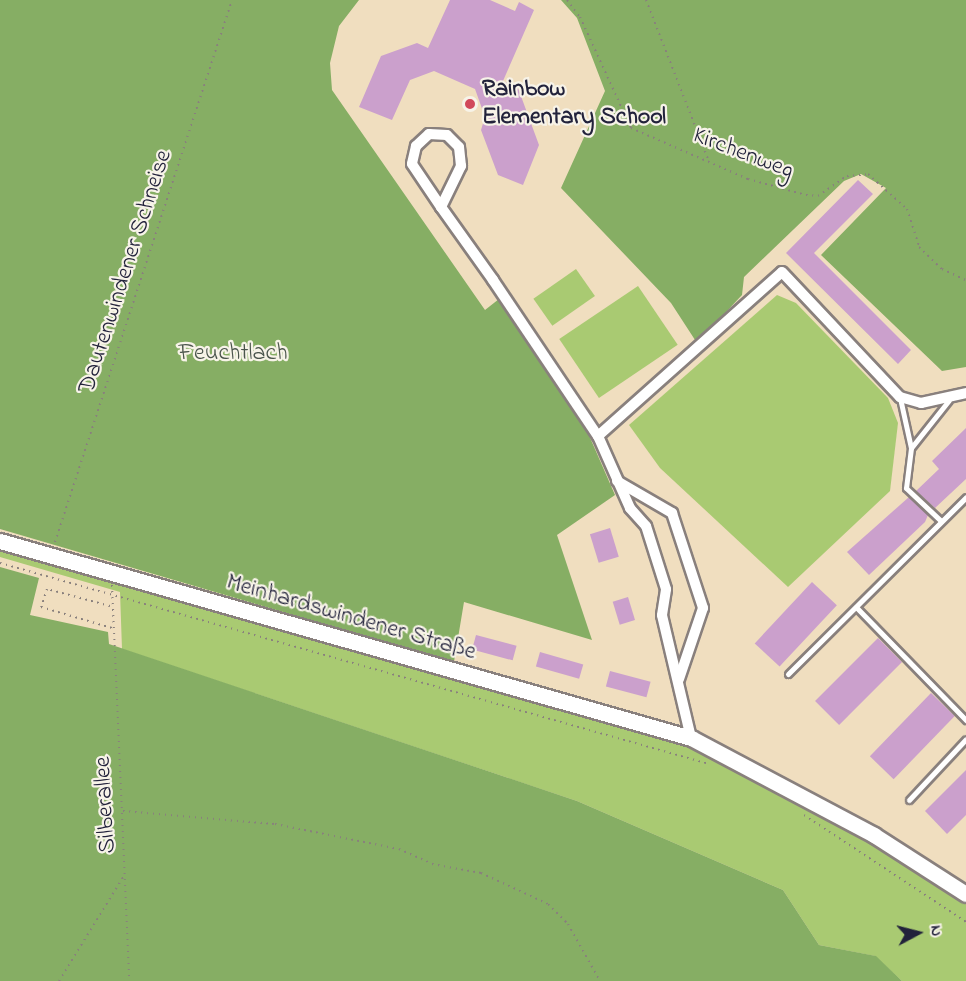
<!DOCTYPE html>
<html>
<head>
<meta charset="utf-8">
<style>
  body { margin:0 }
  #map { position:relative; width:966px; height:981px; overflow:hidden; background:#f0debf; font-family:"Indie Flower",sans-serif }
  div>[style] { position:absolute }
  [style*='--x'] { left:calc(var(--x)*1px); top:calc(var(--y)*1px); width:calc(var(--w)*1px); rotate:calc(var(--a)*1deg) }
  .green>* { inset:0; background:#a9ca72; transform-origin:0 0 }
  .forest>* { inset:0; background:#86ae64 }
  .building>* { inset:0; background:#cba0cc; transform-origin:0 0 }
  .path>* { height:2px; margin-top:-1px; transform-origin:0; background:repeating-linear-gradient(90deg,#89807d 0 1.5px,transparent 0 6px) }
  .roads { filter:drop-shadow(2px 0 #89807d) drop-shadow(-2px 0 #89807d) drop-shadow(0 2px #89807d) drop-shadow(0 -2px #89807d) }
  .lane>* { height:5px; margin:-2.5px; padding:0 2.5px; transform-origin:2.5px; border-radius:2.5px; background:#fff }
  .street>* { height:10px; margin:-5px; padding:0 5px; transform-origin:5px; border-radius:5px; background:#fff }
  .secondary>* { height:15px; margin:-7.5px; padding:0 7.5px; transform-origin:7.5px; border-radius:7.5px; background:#fff }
  .dots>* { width:16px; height:16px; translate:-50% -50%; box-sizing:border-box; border:3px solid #f7f3e8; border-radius:50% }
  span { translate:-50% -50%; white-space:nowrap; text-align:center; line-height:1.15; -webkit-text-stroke:4.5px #f7f3e8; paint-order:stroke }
  .poi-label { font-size:24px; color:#22223b; font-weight:700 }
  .left { translate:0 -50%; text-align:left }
  .street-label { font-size:24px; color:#22223b }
  .park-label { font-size:24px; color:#4a544c }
  .north { position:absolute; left:888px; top:903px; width:60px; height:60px; -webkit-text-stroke:4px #f7f3e8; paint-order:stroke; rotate:83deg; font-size:16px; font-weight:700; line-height:24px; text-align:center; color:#22223b }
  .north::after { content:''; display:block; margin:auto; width:21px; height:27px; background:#22223b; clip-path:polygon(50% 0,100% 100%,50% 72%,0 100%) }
</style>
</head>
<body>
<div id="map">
  <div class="green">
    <div style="left:576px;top:269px;width:33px;height:52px;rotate:55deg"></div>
    <div style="left:638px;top:286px;width:71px;height:95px;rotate:56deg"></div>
    <div style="clip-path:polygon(777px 295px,796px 303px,888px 398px,898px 423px,890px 491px,788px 587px,660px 468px,629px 425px)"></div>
    <div style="clip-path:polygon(0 548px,692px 744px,875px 839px,966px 899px,966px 981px,902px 981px,875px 956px,819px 945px,783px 890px,577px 801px,122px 649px,120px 592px,0 557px)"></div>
  </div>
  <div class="forest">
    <div style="clip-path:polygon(0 0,359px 0,339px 26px,330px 63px,332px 90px,485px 310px,499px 299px,588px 433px,615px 495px,557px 535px,592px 640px,464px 602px,454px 662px,0 529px)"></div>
    <div style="clip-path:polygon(561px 0,966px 0,966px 367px,942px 371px,821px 255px,886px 188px,861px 174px,844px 181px,744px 277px,742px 295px,697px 343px,671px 303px,561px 188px,605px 91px,577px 18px)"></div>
    <div style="clip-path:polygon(0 567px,39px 578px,30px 615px,108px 632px,109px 644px,577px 801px,783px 890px,819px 945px,876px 956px,902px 981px,0 981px)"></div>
  </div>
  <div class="building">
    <div style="clip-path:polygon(450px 0,490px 0,515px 11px,519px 2px,534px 10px,503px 81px,518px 88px,539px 145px,523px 185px,498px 175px,481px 130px,485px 117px,475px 89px,434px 71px,410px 80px,392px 120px,359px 107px,381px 56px,417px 43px,428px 48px)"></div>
    <div style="clip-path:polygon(858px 180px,873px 194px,814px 253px,911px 350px,898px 364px,786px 253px)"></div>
    <div style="clip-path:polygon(966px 428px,966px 479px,935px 508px,916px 491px,939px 469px,932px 461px)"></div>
    <div style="clip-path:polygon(909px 497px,928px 515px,925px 522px,869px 575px,847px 552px)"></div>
    <div style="left:610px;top:528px;width:30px;height:21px;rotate:73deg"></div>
    <div style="left:812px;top:582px;width:34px;height:84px;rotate:43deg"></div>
    <div style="left:628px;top:597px;width:24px;height:16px;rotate:73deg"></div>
    <div style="left:476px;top:635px;width:42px;height:15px;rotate:15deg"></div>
    <div style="left:878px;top:638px;width:34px;height:89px;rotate:45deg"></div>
    <div style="left:540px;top:652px;width:45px;height:15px;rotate:16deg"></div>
    <div style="left:610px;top:671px;width:42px;height:16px;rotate:15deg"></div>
    <div style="left:931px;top:693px;width:33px;height:88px;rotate:44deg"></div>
    <div style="clip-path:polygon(966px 770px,966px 815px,947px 834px,925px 811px)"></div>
  </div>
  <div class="path">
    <div style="--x:567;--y:0;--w:21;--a:53"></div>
    <div style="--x:580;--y:17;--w:122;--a:65.3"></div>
    <div style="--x:631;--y:128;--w:128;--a:23.6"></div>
    <div style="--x:748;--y:179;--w:60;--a:15.4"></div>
    <div style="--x:806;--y:195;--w:12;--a:5"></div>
    <div style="--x:818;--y:196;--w:35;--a:-35"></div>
    <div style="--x:847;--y:176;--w:21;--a:-5"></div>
    <div style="--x:868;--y:174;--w:52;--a:41.9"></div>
    <div style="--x:907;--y:209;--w:40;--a:72"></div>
    <div style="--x:919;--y:247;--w:32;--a:44"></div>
    <div style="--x:942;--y:269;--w:26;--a:25"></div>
    <div style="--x:646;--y:0;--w:171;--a:68.7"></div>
    <div style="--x:55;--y:542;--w:570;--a:-71.91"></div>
    <div style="--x:0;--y:563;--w:734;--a:15.82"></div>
    <div style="--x:112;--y:585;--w:396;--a:87.5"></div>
    <div style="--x:110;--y:606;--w:65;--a:-164.9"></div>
    <div style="--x:47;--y:589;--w:19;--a:108"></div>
    <div style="--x:41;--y:607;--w:74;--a:16.5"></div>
    <div style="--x:123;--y:811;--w:153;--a:4.9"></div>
    <div style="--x:275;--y:824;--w:126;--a:11.4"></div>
    <div style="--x:399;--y:849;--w:36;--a:24"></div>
    <div style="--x:432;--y:864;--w:50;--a:10.4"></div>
    <div style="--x:481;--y:873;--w:74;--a:24.8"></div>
    <div style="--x:548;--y:904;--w:28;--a:45"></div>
    <div style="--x:568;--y:924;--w:65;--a:60.7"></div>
    <div style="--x:804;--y:815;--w:194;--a:33.4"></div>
    <div style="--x:59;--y:981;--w:126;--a:-58.3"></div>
  </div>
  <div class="roads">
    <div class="lane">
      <div style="--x:900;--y:398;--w:51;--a:77.6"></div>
      <div style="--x:911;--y:448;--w:40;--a:97.1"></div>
      <div style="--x:906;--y:488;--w:48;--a:43.3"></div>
      <div style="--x:911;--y:448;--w:61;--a:-51.6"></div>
      <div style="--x:856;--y:607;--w:158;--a:45.8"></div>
      <div style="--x:788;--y:674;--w:251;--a:-44.8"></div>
      <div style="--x:909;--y:800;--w:83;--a:-46.9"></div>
    </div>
    <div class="street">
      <div style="--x:441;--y:207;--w:46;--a:-64"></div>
      <div style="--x:461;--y:166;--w:19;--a:-96"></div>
      <div style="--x:459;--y:147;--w:17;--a:-135"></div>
      <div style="--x:447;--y:135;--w:18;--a:-177"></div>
      <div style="--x:429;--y:134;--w:18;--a:137"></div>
      <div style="--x:416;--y:146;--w:18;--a:103"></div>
      <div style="--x:412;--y:164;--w:52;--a:56"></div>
      <div style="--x:441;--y:207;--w:90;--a:54.5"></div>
      <div style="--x:493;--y:280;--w:188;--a:56.1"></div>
      <div style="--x:617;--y:481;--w:64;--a:30.2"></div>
      <div style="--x:672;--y:513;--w:100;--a:71.9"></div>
      <div style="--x:703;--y:608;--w:75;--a:108.7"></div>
      <div style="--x:691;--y:738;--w:126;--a:-103.3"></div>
      <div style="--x:662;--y:615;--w:26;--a:-81"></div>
      <div style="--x:666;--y:589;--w:66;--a:-107.6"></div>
      <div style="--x:646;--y:526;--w:24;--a:-132"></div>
      <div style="--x:630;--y:508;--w:79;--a:-114"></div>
      <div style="--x:598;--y:436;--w:246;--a:-41.7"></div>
      <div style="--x:782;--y:272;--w:172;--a:46.7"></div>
      <div style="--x:900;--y:397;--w:22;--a:16"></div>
      <div style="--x:921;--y:403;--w:46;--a:-12.5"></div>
    </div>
    <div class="secondary">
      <div style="--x:0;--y:541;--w:719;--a:15.91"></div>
      <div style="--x:691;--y:738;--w:207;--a:27.9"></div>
      <div style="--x:874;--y:835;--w:109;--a:32.7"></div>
    </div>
  </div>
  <div class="dots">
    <div style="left:470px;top:104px;background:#d1495b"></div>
  </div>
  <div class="poi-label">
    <span class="left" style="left:482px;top:104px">Rainbow<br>Elementary School</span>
  </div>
  <div class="street-label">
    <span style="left:743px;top:154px;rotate:21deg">Kirchenweg</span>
    <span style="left:126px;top:272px;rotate:-72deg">Dautenwindener Schneise</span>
    <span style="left:351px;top:618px;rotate:16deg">Meinhardswindener Straße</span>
    <span style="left:106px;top:805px;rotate:-93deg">Silberallee</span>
  </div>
  <div class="park-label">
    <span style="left:233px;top:354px">Feuchtlach</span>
  </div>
  <div class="north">N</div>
</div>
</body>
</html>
